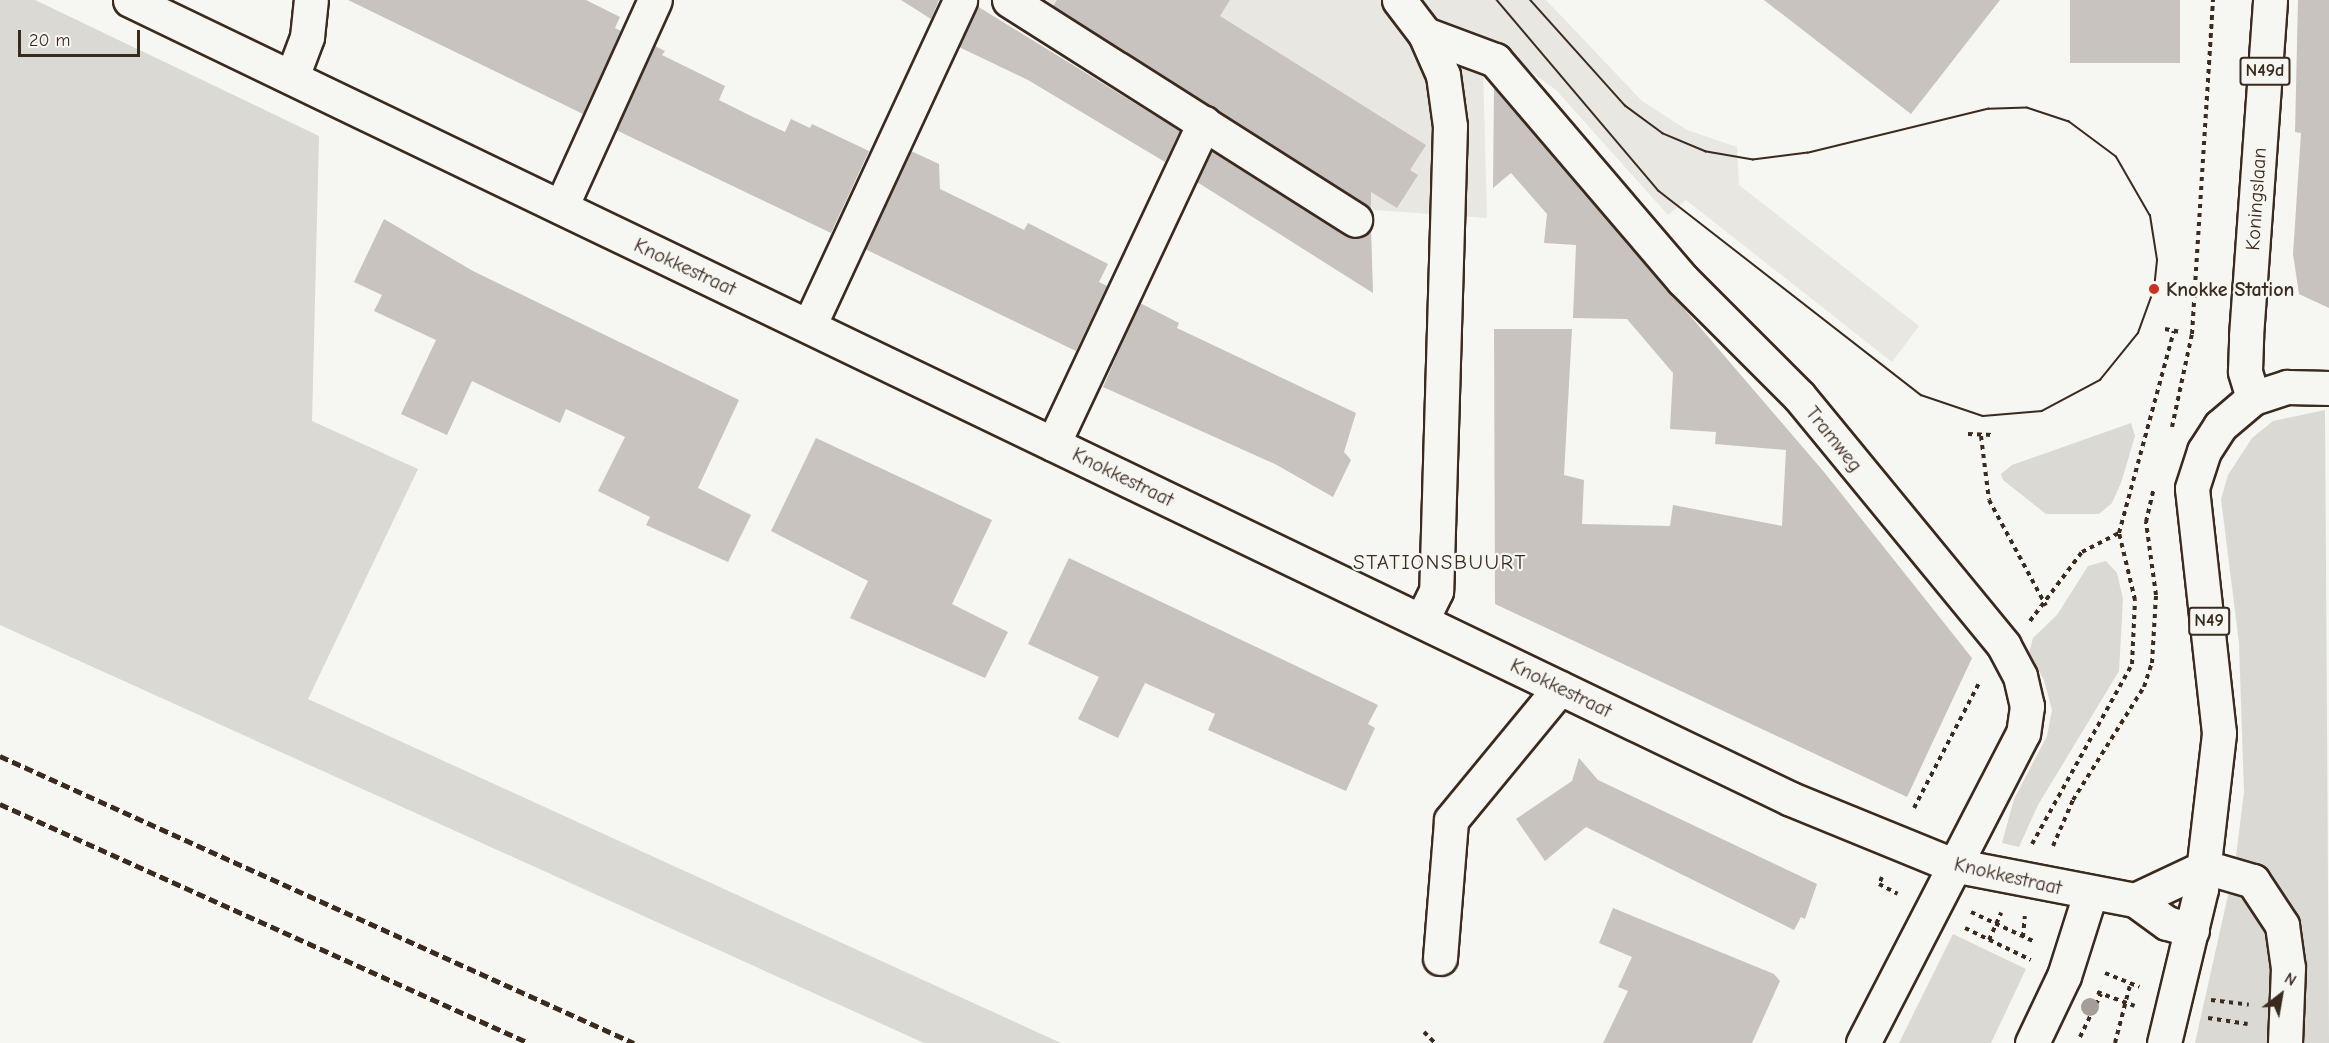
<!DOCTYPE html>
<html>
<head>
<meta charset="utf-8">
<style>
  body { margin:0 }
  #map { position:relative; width:2329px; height:1043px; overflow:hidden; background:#f6f6f2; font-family:"Comic Neue",sans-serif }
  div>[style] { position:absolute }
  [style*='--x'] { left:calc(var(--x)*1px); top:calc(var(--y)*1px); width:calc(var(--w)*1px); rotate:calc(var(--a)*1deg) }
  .built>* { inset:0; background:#e8e7e2 }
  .green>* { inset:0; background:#dad9d3 }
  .building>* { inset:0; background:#c8c3be; transform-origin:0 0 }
  .path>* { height:4px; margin-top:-2px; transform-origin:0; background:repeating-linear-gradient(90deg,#3b2a1e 0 4.5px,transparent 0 9px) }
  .roads { filter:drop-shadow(2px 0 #3b2a1e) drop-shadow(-2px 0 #3b2a1e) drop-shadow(0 2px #3b2a1e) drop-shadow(0 -2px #3b2a1e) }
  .minor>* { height:33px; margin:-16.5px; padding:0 16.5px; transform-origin:16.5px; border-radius:16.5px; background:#f6f6f2 }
  .major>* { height:33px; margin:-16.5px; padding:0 16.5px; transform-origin:16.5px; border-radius:16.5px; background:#f6f6f2 }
  .tram>* { height:1.5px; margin:-0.75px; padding:0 0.75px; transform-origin:0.75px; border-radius:0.75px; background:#3b2a1e }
  .rail>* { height:4.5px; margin-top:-2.25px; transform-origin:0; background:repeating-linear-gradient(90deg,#3b2a1e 0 9px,transparent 0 13.5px) }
  .trees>* { width:18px; height:18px; margin:-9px; border-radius:50%; background:#a59e96 }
  .dots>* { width:16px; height:16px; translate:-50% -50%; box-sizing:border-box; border:3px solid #f6f6f2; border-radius:50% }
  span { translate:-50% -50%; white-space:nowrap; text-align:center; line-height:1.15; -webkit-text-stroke:4.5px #f6f6f2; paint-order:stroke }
  .shield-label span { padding:2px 4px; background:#f6f6f2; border:2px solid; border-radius:4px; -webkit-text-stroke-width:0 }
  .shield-label { font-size:18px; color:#3b2a1e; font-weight:700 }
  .street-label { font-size:20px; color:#3b2a1e }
  .poi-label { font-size:20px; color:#3b2a1e; font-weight:700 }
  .left { translate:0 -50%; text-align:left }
  .neighbourhood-label { font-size:21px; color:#3b2a1e; letter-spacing:1.5px }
  .north { position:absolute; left:2251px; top:965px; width:60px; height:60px; -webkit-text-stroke:4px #f6f6f2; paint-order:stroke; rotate:31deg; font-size:16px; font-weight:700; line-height:24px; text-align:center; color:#3b2a1e }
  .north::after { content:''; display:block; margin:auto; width:21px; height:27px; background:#3b2a1e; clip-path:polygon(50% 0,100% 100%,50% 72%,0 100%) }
  .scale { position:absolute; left:18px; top:30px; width:122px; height:27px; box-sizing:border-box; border:3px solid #3b2a1e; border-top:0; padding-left:8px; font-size:18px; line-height:21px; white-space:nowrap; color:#3b2a1e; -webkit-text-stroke:4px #f6f6f2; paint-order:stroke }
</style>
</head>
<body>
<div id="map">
  <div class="built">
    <div style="clip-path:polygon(1040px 0,1546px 0,1642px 101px,1687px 130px,1737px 147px,1739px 185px,1919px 326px,1892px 362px,1686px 200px,1668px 215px,1556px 90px,1499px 48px,1483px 67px,1487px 218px,1374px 210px)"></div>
  </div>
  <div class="green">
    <div style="clip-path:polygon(0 0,35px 0,319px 136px,312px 421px,418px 469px,308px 699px,1061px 1043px,924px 1043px,0 625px)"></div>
    <div style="clip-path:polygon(2325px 410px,2329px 1043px,2195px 1043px,2235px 864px,2244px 792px,2239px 643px,2221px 499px,2228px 475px,2252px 438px,2273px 421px)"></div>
    <div style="clip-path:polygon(2131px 423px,2135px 436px,2121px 483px,2112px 503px,2099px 514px,2046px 514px,2003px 480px,2001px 474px,2012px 465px)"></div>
    <div style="clip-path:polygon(2106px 561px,2117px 573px,2123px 599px,2119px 671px,2038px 805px,2019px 847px,2002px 843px,2014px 799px,2047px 736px,2052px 710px,2044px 680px,2029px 653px,2033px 638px,2057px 615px,2088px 566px)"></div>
    <div style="clip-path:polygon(1953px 934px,2026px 969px,1991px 1043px,1899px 1043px)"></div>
  </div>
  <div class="building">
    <div style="clip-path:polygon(348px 0,586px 0,620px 17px,615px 28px,621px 31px,583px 114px)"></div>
    <div style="clip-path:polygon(901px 0,939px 0,931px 19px)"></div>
    <div style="clip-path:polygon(1057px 0,1230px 0,1220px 16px,1426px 145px,1410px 170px,1418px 175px,1397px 208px,1371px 192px,1371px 211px,1053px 6px)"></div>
    <div style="clip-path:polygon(1764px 0,2000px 0,1911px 114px)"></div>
    <div style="left:2070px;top:0;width:110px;height:63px"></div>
    <div style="clip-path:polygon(2298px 0,2329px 0,2329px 308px,2299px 294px,2293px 254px,2301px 133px,2295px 132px)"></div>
    <div style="clip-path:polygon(977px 6px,1180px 131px,1165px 162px,1028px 80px,959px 47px)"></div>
    <div style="clip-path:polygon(655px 46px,665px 51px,662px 55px,725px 86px,719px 100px,751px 116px,785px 132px,791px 119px,810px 128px,812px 124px,869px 151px,831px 233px,616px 130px)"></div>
    <div style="clip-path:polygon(1494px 87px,1824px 472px,1972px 658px,1907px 797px,1495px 604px,1494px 329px,1572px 329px,1564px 475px,1584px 480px,1582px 524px,1670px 526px,1673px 505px,1782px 526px,1786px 450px,1715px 444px,1716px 432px,1670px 429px,1673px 373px,1627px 319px,1573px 318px,1576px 245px,1544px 243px,1547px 214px,1511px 173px,1493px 188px)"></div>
    <div style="clip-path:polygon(911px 151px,939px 164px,940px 189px,1024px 230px,1028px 223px,1108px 264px,1099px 282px,1107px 286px,1076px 351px,865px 249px)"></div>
    <div style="clip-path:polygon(1212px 151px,1345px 236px,1363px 237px,1371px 228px,1373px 293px,1197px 182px)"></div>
    <div style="clip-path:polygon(384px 219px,473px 271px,739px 400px,698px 488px,751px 515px,728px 562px,646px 525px,650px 517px,598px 491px,625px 437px,566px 409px,560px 423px,472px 381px,447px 435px,401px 414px,436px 340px,374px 311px,382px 295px,354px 282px)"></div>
    <div style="clip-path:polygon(1140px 303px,1179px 323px,1177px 328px,1356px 413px,1344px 452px,1351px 460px,1333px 497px,1275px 464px,1103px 387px)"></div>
    <div style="clip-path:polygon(816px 438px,992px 520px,952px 604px,1008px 632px,985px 678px,850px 618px,868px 581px,771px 531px)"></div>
    <div style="clip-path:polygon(1069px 558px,1378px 705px,1368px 724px,1375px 728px,1346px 791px,1208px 730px,1215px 714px,1145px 683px,1118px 738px,1078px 719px,1099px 677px,1028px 644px)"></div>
    <div style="clip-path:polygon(1579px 758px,1598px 780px,1817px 884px,1805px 919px,1801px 917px,1794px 930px,1586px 827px,1545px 861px,1516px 819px,1572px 781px)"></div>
    <div style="clip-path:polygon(1613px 908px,1774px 974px,1780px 981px,1752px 1043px,1603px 1043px,1628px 991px,1618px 987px,1632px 957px,1599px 943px)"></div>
  </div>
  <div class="path">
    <div style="--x:2165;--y:329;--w:16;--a:11"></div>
    <div style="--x:2172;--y:427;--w:95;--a:-77.9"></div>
    <div style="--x:2192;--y:334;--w:335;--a:-86.4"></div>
    <div style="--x:1968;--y:434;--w:26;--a:2"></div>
    <div style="--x:1981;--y:436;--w:64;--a:82.9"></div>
    <div style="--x:1989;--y:500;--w:120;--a:61.7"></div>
    <div style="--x:2030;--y:621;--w:86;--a:-53"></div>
    <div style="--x:2082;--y:552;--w:42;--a:-27.2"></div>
    <div style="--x:1914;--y:808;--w:143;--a:-62.5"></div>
    <div style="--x:2032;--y:844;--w:206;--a:-60.9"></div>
    <div style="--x:2132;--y:664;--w:64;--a:-87.3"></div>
    <div style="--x:2135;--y:600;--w:69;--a:-103.4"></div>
    <div style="--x:2119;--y:533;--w:209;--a:-74.8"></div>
    <div style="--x:2053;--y:846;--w:50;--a:-66.5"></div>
    <div style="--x:2073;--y:800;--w:133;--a:-57.9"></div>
    <div style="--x:2144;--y:687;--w:25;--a:-72"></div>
    <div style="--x:2152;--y:663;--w:68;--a:-86.6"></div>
    <div style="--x:2156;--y:595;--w:74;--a:-97.8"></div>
    <div style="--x:2146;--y:522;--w:32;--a:-77"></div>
    <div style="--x:1882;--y:877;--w:8;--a:113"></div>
    <div style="--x:1879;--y:884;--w:21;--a:28"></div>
    <div style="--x:1971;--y:912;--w:71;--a:25.1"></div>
    <div style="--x:1965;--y:928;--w:73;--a:25.9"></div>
    <div style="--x:2023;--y:937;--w:21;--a:-85"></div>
    <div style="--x:1989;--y:940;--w:30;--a:-66"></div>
    <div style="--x:2105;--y:973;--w:37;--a:22"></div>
    <div style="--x:2097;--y:992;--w:40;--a:20.2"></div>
    <div style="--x:2211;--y:1000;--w:38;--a:7"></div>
    <div style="--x:2208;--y:1018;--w:40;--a:8.5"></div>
    <div style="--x:1424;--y:1032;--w:16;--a:45"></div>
    <div style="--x:2080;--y:1037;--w:48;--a:-64"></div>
    <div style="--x:2115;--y:1043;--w:60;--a:-75.5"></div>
  </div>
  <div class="roads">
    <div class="minor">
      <div style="--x:130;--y:0;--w:1843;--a:25.69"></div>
      <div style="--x:1791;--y:799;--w:175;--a:22.2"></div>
      <div style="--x:1953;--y:865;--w:185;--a:10.9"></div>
      <div style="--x:2135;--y:900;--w:39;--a:36"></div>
      <div style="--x:2167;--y:923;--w:26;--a:16"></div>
      <div style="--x:1009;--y:0;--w:410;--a:32.4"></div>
      <div style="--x:1399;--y:0;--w:43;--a:52.6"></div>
      <div style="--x:1425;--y:34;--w:45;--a:66.3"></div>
      <div style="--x:1443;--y:75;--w:51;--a:82.2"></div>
      <div style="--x:1450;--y:126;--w:465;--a:91.7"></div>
      <div style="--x:1436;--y:591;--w:32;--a:116"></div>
      <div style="--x:1425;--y:34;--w:75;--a:20.4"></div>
      <div style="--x:1495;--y:60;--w:289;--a:49.5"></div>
      <div style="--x:1683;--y:280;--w:164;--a:45"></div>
      <div style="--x:1799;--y:396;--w:323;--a:50.6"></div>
      <div style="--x:2004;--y:646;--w:34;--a:62"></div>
      <div style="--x:2020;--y:676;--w:31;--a:77"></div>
      <div style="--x:2027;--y:706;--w:27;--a:98"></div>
      <div style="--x:2023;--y:733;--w:349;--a:117.3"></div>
      <div style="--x:292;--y:77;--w:43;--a:-69.4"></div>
      <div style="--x:307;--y:37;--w:37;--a:-84"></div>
      <div style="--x:561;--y:207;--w:227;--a:-65.6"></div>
      <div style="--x:809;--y:326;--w:359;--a:-65.1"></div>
      <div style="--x:1053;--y:444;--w:355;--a:-64.8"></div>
      <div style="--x:2135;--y:900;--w:77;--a:-25.2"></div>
      <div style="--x:2205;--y:867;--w:50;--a:16.3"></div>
      <div style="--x:2253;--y:881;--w:53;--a:56.6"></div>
      <div style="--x:2282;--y:925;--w:43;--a:82.1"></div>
      <div style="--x:2288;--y:968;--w:75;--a:92.3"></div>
      <div style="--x:1440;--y:958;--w:138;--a:-85.4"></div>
      <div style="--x:1451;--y:820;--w:171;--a:-50.5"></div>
      <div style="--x:2032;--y:1043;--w:74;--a:-64.5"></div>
      <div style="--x:2064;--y:976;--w:86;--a:-72.4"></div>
    </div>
    <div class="major">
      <div style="--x:2253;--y:398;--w:28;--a:-107"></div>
      <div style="--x:2245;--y:371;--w:35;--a:-88"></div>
      <div style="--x:2246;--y:336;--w:337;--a:-85.9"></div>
      <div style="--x:2164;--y:1043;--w:158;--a:-76.5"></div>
      <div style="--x:2201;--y:889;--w:157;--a:-83.4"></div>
      <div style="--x:2219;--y:733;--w:246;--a:-96.3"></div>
      <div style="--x:2192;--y:488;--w:39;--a:-72"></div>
      <div style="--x:2204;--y:451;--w:30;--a:-57"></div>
      <div style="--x:2220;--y:426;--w:43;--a:-40.3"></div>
      <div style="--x:2253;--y:398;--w:36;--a:-18"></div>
      <div style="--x:2287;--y:387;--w:42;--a:1.4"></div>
    </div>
  </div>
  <div class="tram">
    <div style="--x:1497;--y:0;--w:250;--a:49.7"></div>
    <div style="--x:1659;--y:191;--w:332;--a:37.9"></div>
    <div style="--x:1921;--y:395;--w:65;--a:18.7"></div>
    <div style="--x:1983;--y:416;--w:59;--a:-4.8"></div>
    <div style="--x:2042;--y:411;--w:66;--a:-28.1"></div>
    <div style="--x:2100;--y:380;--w:60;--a:-51"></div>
    <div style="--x:2138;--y:333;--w:47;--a:-70"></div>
    <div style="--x:2154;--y:289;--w:29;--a:-84"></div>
    <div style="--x:2157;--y:260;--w:45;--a:-99"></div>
    <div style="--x:2150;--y:216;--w:68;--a:-120"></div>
    <div style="--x:2116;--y:157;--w:59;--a:-143.3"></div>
    <div style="--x:2069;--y:122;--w:44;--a:-161.6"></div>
    <div style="--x:2027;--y:108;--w:38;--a:178"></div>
    <div style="--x:1989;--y:109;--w:186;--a:166.3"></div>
    <div style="--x:1808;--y:153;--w:55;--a:172.7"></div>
    <div style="--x:1753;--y:160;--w:48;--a:-170.3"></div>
    <div style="--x:1706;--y:152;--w:47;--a:-157.3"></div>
    <div style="--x:1663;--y:134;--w:47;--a:-143.6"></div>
    <div style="--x:1625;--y:106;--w:142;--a:-131.9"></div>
  </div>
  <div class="rail">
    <div style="--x:0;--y:756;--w:696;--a:24.36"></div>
    <div style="--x:0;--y:804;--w:580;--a:24.31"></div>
  </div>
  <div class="trees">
    <div style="left:2090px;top:1007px"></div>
  </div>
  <div class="dots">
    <div style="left:2154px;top:289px;background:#c8321e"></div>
  </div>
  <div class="shield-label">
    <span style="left:2265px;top:71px">N49d</span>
    <span style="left:2209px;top:621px">N49</span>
  </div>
  <div class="street-label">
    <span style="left:2256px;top:199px;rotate:-86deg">Koningslaan</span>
    <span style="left:685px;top:267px;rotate:25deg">Knokkestraat</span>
    <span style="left:1834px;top:439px;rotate:51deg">Tramweg</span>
    <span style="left:1123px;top:477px;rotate:26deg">Knokkestraat</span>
    <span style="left:1561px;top:688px;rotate:26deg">Knokkestraat</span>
    <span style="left:2008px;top:876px;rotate:13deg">Knokkestraat</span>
  </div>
  <div class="poi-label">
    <span class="left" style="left:2166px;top:289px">Knokke Station</span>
  </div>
  <div class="neighbourhood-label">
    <span style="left:1440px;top:562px">STATIONSBUURT</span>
  </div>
  <div class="north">N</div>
  <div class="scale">20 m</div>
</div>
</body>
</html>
